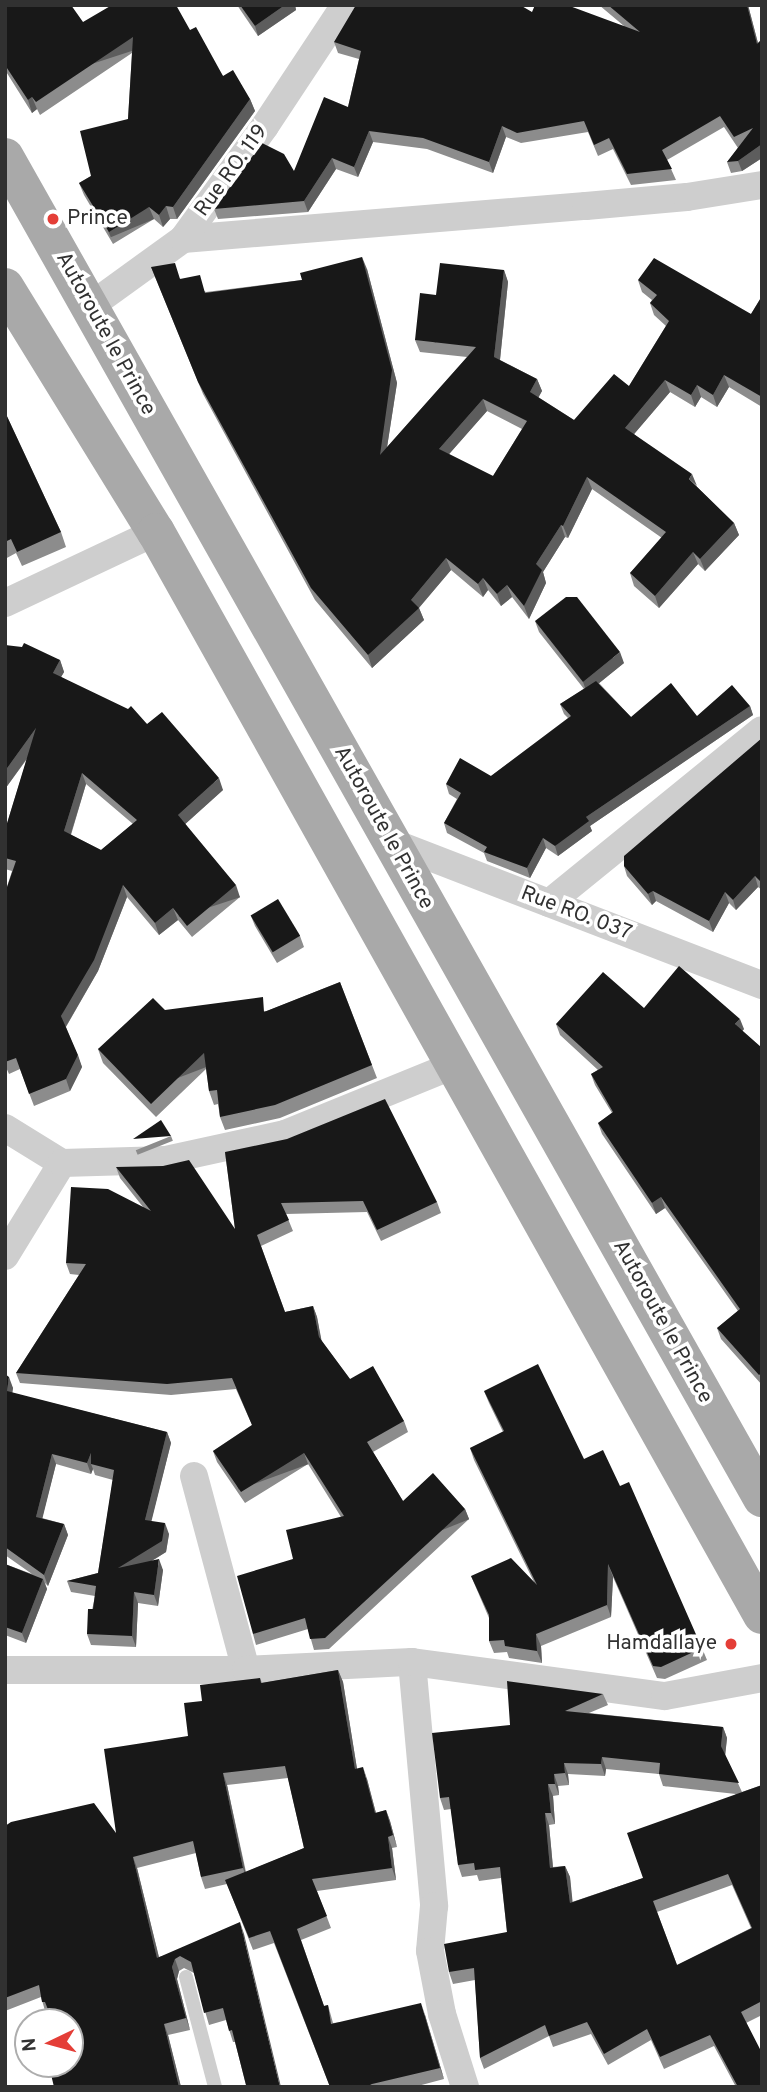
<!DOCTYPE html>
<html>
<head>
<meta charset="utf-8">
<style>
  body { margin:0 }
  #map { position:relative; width:767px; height:2092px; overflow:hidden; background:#fff; font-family:Overpass,sans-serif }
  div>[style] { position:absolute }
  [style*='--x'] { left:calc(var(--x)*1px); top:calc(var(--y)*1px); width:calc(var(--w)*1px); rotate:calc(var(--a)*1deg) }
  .lane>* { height:14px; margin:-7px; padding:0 7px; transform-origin:7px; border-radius:7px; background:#cecece }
  .street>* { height:28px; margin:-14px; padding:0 14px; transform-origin:14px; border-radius:14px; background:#cecece }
  .primary>* { height:38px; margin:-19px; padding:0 19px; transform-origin:19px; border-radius:19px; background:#a9a9a9 }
  .wall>* { inset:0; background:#8c8c8c; transform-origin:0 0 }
  .shaded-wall>* { inset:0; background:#5d5d5d; transform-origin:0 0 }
  .building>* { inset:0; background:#181818; transform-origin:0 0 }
  .dots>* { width:19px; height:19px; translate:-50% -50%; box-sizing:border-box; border:4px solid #fff; border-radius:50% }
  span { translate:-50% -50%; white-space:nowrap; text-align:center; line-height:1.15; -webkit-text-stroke:7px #fff; paint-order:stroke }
  .street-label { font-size:21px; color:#313131 }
  .poi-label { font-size:21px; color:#313131 }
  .left { translate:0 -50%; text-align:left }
  .right { translate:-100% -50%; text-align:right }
  .frame { position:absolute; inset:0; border:7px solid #313131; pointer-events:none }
  .north { position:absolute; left:14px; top:2008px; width:70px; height:70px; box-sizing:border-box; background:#fff; border:2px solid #adadad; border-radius:50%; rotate:265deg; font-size:19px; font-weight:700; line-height:28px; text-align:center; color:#313131 }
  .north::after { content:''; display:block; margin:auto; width:24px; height:32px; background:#e43e37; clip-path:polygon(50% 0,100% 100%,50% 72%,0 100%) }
</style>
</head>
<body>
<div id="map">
  <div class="lane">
    <div style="--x:186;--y:1977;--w:114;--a:75.2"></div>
  </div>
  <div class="street">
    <div style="--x:183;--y:239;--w:404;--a:-4.7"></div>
    <div style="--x:586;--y:206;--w:101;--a:-5.1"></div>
    <div style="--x:687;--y:197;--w:76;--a:-9.1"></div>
    <div style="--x:89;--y:307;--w:116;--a:-35.9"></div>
    <div style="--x:183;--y:239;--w:140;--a:-54"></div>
    <div style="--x:265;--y:126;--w:145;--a:-56.5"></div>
    <div style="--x:5;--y:603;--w:167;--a:-25.2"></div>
    <div style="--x:391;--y:842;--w:398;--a:21.1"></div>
    <div style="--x:549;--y:903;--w:274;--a:-39.1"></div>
    <div style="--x:5;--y:1128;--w:67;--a:31.6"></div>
    <div style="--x:62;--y:1163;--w:109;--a:121.5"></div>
    <div style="--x:62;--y:1163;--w:104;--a:-1.7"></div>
    <div style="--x:166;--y:1160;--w:122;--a:-12.3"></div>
    <div style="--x:285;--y:1134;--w:183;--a:-22.2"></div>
    <div style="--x:194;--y:1476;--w:201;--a:75"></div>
    <div style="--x:412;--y:1662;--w:245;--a:84.8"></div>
    <div style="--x:434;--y:1906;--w:45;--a:95.1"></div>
    <div style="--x:430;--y:1951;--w:64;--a:79.2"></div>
    <div style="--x:442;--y:2014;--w:77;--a:72.5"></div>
    <div style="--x:5;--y:1670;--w:241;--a:0"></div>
    <div style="--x:246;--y:1670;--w:166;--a:-2.8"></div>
    <div style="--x:412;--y:1662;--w:255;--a:7.7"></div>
    <div style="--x:665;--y:1696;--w:99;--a:-10.5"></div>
  </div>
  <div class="primary">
    <div style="--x:5;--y:157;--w:1540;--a:60.56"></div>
    <div style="--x:5;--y:287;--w:288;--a:58.4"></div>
    <div style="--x:156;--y:532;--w:1241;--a:60.77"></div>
  </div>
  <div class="wall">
    <div style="clip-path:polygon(5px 5px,83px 22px,190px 30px,223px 76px,250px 99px,255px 111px,177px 219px,170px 219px,163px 227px,154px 219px,113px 244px,84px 195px,79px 183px,91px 176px,128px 119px,132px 53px,40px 115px,37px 109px,32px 113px,5px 70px)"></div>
    <div style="clip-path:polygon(237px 5px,295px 5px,296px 10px,258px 36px)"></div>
    <div style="clip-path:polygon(599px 5px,748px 5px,758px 43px,762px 39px,762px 158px,742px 171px,731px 173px,727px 162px,738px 148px,724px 127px,667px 160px,676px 180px,631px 185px,613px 149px,598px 156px,588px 132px,521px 143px,506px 137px,493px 173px,427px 149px,373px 142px,358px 177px,336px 169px,308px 212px,218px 219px,214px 209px,294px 171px,348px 107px,359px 59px,338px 53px,334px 42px,532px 12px,624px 26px)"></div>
    <div style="clip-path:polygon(evenodd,151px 267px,181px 279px,206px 292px,302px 280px,367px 269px,397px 383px,387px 447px,467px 357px,420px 352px,415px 340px,436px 295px,504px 270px,508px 282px,500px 360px,537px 379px,542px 391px,538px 397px,574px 420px,629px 386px,666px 326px,654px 315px,650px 303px,652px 300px,642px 292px,638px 280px,751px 314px,762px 296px,762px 407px,729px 387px,717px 407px,701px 397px,695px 407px,670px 392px,634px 434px,696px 486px,734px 523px,739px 535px,705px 571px,698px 564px,659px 608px,634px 586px,630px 573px,662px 538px,592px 489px,568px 538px,565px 537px,543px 572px,546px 583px,529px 619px,512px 597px,501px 606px,488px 590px,483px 597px,451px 570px,419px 608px,424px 620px,372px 668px,315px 600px,203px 394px,151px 267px,487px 411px,522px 429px,493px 476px,449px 454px,487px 411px)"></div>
    <div style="clip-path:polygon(5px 412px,61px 532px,66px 547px,22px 566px,16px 553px,5px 559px)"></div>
    <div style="clip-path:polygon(535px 621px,624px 663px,599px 683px,631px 717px,697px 716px,750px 706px,753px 715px,590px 826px,592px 831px,558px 856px,546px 848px,530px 878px,487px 861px,484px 853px,447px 833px,444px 823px,457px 799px,449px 794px,446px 784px,491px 776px,568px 718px,564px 714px,560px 704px,584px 689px,539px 632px)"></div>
    <div style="clip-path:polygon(evenodd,5px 645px,60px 660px,64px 672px,61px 677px,147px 724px,223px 790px,185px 824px,240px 897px,192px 937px,178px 920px,159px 935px,127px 897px,98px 971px,66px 1027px,82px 1067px,70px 1091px,34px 1106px,20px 1069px,9px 1074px,5px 1065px,5px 893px,12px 871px,5px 869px,5px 830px,27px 759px,5px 789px,5px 645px,86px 784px,133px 824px,101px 850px,71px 835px,86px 784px)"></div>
    <div style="clip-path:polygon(762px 738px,762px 890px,758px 887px,736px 910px,729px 903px,713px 932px,656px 901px,652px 905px,627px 876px,624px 866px)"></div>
    <div style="clip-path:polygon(251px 916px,300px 936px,304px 947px,277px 963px,255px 926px)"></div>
    <div style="clip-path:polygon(340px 982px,377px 1078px,280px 1118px,225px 1130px,220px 1117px,218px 1104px,214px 1105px,209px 1091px,206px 1069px,156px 1117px,103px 1063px,98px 1049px,165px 1010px,267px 1011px)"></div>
    <div style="clip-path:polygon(644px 1008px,744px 1029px,742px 1031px,762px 1048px,762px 1385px,721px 1339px,717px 1328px,738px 1311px,665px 1208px,656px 1214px,602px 1134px,598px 1123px,612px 1113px,595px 1085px,591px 1074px,598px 1070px,560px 1035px,556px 1024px)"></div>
    <div style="left:171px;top:1136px;width:5px;height:38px;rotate:68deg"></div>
    <div style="clip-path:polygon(225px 1152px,437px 1202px,441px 1213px,381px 1241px,367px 1212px,286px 1214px,293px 1231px,261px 1246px,285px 1312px,313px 1306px,317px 1317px,321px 1340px,350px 1379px,404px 1421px,408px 1432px,373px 1452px,403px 1501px,465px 1509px,469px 1519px,329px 1649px,314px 1650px,308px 1629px,256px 1645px,253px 1634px,293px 1559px,341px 1517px,308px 1464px,245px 1503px,217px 1462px,213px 1451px,252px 1425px,236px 1389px,171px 1395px,20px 1383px,16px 1373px,79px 1275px,70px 1274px,66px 1263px,143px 1207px,120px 1178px,116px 1167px,235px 1229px)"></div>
    <div style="clip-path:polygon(5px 1374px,13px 1388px,12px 1393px,167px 1432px,171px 1443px,151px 1521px,169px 1534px,166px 1552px,152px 1561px,163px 1570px,158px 1606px,138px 1603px,136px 1647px,91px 1645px,87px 1634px,95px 1596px,71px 1592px,67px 1581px,98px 1573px,113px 1480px,95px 1475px,93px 1469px,91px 1474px,56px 1464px,42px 1518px,64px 1524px,68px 1535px,48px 1586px,45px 1583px,47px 1589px,26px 1643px,5px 1635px,5px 1564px,32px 1574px,5px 1555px)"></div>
    <div style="clip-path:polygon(484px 1391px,584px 1459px,702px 1648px,707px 1660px,665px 1679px,657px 1678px,613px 1577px,611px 1617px,541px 1646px,542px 1663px,509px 1658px,507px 1652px,494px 1653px,489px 1641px,489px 1618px,471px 1576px,534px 1582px,474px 1460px,470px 1448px,503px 1432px,489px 1403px)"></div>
    <div style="clip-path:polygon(evenodd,338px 1670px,343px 1682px,357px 1769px,367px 1779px,376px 1813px,386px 1810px,390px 1821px,397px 1847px,392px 1848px,396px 1880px,317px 1891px,331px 1928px,301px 1940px,324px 2006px,328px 2005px,333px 2023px,425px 2015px,444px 2079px,414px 2087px,330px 2087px,274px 1943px,253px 1950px,227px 1884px,205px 1889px,201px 1877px,196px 1853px,137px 1868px,159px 1957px,244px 1934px,246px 2085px,235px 2042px,233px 2042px,226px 2020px,209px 2025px,194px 1973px,184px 1968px,179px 1971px,177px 1979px,190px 2030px,168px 2035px,181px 2087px,54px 2087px,70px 2064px,49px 2013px,46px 2014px,41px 1997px,5px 2011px,5px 1815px,7px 1825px,116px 1833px,188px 1736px,202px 1701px,260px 1678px,262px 1683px,338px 1670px,288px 1778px,304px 1848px,246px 1872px,227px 1785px,288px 1778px)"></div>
    <div style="clip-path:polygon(evenodd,603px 1694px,608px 1705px,589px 1713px,723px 1727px,727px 1738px,725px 1755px,742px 1792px,762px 1785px,762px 2015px,746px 2023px,762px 2087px,736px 2087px,714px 2046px,664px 2069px,651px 2040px,608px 2065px,591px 2034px,553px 2047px,549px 2036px,484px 2069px,480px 2058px,475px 1980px,453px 1984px,449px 1972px,507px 1932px,501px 1878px,479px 1881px,477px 1875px,462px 1877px,458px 1865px,451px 1809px,444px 1810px,440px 1798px,510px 1725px,603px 1694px,606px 1769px,659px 1774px,663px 1786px,736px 1794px,643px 1878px,572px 1902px,570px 1877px,565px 1866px,553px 1867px,549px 1825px,555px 1824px,553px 1796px,559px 1795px,558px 1786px,569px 1785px,568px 1774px,605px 1776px,606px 1769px,603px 1694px,732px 1885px,751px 1928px,677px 1965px,657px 1912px,732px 1885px)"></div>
  </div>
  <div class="shaded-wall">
    <div style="clip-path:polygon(285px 5px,295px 5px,296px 10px,258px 36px,255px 26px)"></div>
    <div style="clip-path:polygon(747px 5px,748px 5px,761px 55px,757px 44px)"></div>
    <div style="left:133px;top:37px;width:13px;height:117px;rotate:72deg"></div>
    <div style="clip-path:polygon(32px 97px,37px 109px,32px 113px,28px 100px)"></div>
    <div style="clip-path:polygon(250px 99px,255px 111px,177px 219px,173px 207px)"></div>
    <div style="clip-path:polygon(502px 126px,506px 137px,493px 173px,489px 162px)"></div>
    <div style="clip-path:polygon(369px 131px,373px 142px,358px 177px,354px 167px)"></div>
    <div style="clip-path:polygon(762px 144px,762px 158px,742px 171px,738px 161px)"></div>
    <div style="clip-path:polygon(332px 158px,336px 169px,308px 212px,304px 201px)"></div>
    <div style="clip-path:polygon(166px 206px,170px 219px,163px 227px,159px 215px)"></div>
    <div style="left:149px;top:207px;width:13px;height:47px;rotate:67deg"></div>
    <div style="clip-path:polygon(362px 257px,367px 269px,397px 383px,384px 467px,380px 455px)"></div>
    <div style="clip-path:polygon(504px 270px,508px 282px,499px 369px,494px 357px)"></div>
    <div style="clip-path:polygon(724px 375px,729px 387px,717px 407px,713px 395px)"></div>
    <div style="clip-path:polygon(537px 379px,542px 391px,535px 404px,530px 392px)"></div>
    <div style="clip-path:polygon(665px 380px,670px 392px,629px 440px,625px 428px)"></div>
    <div style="clip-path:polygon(697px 385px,701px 397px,695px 407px,691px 395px)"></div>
    <div style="clip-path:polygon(483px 399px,487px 411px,443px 461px,439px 449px)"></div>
    <div style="clip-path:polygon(692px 474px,697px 486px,689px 479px)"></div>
    <div style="clip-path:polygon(587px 477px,592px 489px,568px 538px,563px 526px)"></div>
    <div style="clip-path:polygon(734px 523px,739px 535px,705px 571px,700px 559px)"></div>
    <div style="clip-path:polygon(561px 525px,565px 537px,543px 572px,546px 583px,529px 619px,524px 606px,536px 564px)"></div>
    <div style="clip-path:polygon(693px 552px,698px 564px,659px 608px,655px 596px)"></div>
    <div style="clip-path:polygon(446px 558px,451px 570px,417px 610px,419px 608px,424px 620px,372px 668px,368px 655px,411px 600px)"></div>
    <div style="clip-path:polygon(483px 578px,488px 590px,483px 597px,478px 584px)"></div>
    <div style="clip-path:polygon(507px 585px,512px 597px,501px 606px,497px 594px)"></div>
    <div style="clip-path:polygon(620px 652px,624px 663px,587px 693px,583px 682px)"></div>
    <div style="clip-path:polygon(60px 660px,64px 672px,57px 684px,53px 673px)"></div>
    <div style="clip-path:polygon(750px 706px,753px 715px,590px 826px,592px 831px,558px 856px,555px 846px,586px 817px)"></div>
    <div style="clip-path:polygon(36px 728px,40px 740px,5px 789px,5px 771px)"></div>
    <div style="clip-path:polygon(82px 773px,86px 784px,68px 843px,64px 831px)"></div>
    <div style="clip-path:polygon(219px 778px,223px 790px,182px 827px,178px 815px)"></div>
    <div style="clip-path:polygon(543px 838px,546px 848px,530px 878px,527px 868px)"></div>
    <div style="clip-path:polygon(755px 876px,758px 887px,736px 910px,733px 900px)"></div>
    <div style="clip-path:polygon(123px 885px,127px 897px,98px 971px,65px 1028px,61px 1016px)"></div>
    <div style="left:236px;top:885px;width:13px;height:64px;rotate:72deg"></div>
    <div style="clip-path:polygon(653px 891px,656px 901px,652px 905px,648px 894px)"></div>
    <div style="clip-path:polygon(725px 892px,729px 903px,713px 932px,709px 921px)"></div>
    <div style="clip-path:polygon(173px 908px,178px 920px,159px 935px,155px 923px)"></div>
    <div style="clip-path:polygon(740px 1019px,744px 1029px,739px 1035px,735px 1024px)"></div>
    <div style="left:204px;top:1053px;width:14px;height:74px;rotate:69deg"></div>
    <div style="clip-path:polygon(78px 1055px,82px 1067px,70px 1091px,66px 1079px)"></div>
    <div style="clip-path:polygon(661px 1197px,665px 1208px,656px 1214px,652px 1203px)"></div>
    <div style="clip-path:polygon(313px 1306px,317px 1317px,323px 1348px,319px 1337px)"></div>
    <div style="clip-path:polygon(9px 1377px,13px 1388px,11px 1402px,7px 1391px)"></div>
    <div style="clip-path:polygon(167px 1432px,171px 1443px,149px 1531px,145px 1520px)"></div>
    <div style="clip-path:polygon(91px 1453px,91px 1464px,93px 1469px,91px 1474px,87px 1463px)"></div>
    <div style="left:304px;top:1453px;width:12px;height:74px;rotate:70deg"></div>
    <div style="clip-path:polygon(52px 1454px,56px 1464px,40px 1528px,36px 1517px)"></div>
    <div style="left:465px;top:1509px;width:11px;height:190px;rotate:68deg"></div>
    <div style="clip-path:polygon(165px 1523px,169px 1534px,166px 1552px,122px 1579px,118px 1568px)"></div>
    <div style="clip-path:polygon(64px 1524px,68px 1535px,48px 1586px,44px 1575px)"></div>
    <div style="clip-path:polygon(159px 1559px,163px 1570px,158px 1606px,154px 1595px)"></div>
    <div style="clip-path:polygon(608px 1564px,613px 1577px,611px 1617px,607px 1605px)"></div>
    <div style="clip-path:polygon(43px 1579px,47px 1589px,26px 1643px,22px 1633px)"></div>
    <div style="clip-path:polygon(134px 1592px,138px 1603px,136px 1647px,132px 1636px)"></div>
    <div style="clip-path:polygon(536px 1634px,541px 1646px,542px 1663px,537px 1651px)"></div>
    <div style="clip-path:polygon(338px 1670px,343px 1682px,359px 1781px,355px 1769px)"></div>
    <div style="clip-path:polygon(723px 1727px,727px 1738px,725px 1757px,721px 1746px)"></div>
    <div style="clip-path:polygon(602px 1757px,606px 1769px,605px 1776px,601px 1764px)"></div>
    <div style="clip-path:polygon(564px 1763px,568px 1774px,569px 1785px,565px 1773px)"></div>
    <div style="clip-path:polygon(363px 1767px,367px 1779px,379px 1825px,375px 1813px)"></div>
    <div style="clip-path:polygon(223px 1773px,227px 1785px,247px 1880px,243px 1868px)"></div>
    <div style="clip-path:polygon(554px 1774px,558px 1786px,559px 1795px,555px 1784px)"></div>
    <div style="clip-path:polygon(548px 1784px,553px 1796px,555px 1824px,551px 1813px)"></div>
    <div style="clip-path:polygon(386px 1810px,390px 1821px,397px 1847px,393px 1835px)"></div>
    <div style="clip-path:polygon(545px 1813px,549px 1825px,554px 1879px,550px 1868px)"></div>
    <div style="clip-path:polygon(388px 1837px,392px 1848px,396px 1880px,392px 1868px)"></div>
    <div style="clip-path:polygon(133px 1857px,137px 1868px,162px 1970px,157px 1958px)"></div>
    <div style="clip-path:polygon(565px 1866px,570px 1877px,574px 1915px,570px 1903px)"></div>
    <div style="clip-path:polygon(240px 1922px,244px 1934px,281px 2087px,280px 2087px)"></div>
    <div style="clip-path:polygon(175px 1959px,179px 1971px,177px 1979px,190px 2030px,186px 2018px,172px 1967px)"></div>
    <div style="clip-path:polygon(421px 2003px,425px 2015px,444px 2079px,440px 2068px)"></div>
    <div style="clip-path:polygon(164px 2024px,168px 2035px,181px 2087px,179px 2087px)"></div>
  </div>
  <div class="building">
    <div style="clip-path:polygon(5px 5px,71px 5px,83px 22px,112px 5px,176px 5px,190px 30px,196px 27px,223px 76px,233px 70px,250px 99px,173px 207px,166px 206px,159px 215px,149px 207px,109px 232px,79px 183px,91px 176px,80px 131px,128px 119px,133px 37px,36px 102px,32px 97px,28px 100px,5px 65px)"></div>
    <div style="clip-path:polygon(240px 5px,285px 5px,255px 26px)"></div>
    <div style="clip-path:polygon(356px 5px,520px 5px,532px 12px,535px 5px,567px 5px,640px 32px,608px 5px,747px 5px,757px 44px,762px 39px,762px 144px,738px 161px,727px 162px,753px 128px,734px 137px,720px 116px,662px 150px,672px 169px,627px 174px,609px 138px,594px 145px,584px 121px,517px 133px,502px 126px,489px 162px,423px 138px,369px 131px,354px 167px,332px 158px,304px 201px,214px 209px,262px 143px,284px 154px,294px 171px,324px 97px,348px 107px,361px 51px,334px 42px)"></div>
    <div style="clip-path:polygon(evenodd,362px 257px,392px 370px,380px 455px,476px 347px,415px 340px,420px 293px,436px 295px,440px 263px,504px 270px,494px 357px,537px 379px,530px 392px,574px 420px,614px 374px,629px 386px,669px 321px,650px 303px,657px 295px,638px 280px,654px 258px,751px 314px,762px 296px,762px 397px,724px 375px,713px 395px,697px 385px,691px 395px,665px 380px,625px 428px,692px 474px,689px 479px,734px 523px,700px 559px,693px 552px,655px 596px,630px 573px,666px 532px,587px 477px,563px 526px,561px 525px,536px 564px,542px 570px,524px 606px,507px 585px,497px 594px,483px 578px,478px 584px,446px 558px,411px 600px,419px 608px,368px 655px,311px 588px,198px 382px,151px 267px,175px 263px,180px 279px,200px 275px,205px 293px,302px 280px,300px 273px,362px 257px,483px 399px,527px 421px,493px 476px,439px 449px,483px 399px)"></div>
    <div style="clip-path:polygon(5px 412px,61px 532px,17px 552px,11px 539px,5px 542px)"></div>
    <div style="clip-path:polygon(566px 597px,577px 597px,620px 652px,583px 682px,535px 621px)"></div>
    <div style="clip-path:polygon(evenodd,24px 643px,60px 660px,53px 673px,128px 709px,131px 706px,147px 724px,162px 712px,219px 778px,178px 815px,236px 885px,187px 926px,173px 908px,155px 923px,123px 885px,94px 960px,61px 1016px,78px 1055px,66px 1079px,29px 1094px,16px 1058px,5px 1062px,5px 893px,16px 861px,5px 858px,5px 830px,36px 728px,5px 771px,5px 645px,22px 647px,24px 643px,82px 773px,137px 820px,101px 850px,64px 831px,82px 773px)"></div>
    <div style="clip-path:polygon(596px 681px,631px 717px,671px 683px,697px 716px,732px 685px,750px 706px,586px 817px,589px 821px,555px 846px,543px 838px,527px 868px,484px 852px,487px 847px,444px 823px,461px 793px,446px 784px,460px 758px,491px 776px,571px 716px,560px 704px)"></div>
    <div style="clip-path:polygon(762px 738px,762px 883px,755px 876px,733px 900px,725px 892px,709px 921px,653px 891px,648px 894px,624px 866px,624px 856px)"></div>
    <div style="left:278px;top:899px;width:43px;height:32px;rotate:59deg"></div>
    <div style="clip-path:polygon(679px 966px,740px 1019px,735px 1024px,762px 1048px,762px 1373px,759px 1375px,717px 1328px,740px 1309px,661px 1197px,652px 1203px,598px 1123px,613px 1112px,591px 1074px,603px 1067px,556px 1024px,603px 972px,644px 1008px)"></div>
    <div style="clip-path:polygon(340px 982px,372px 1065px,275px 1105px,220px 1117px,217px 1090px,209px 1091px,204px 1053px,151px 1104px,98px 1049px,153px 998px,165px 1010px,263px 997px,264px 1012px)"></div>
    <div style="clip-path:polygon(385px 1099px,437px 1202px,377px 1230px,363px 1201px,281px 1203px,289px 1220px,257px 1235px,285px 1312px,313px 1306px,319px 1337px,350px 1379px,373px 1366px,404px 1421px,367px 1442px,403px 1501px,433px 1473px,465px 1509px,325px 1638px,310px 1639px,305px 1618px,253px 1634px,237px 1576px,293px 1559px,286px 1530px,344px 1516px,304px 1453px,241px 1492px,213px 1451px,252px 1425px,232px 1378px,167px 1384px,16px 1373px,86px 1264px,66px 1263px,71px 1187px,108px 1189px,151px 1211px,116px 1167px,163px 1166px,189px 1160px,235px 1229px,225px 1152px,287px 1139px)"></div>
    <div style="clip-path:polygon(161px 1120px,171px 1136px,133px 1139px)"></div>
    <div style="clip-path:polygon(538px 1364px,584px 1459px,603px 1450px,620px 1486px,629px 1482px,702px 1648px,661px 1667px,653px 1666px,608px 1564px,607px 1605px,536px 1634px,537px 1651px,505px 1646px,504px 1640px,489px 1641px,489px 1615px,471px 1576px,511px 1558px,537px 1585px,470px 1448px,504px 1431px,484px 1391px)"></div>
    <div style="clip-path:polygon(5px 1374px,9px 1377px,7px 1391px,167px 1432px,145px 1520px,165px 1523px,162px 1541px,118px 1568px,159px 1559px,154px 1595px,134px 1592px,132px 1636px,87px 1634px,88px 1609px,93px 1609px,96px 1586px,67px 1581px,98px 1573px,114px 1470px,91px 1464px,91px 1453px,87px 1463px,52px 1454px,36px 1517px,64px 1524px,44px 1575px,5px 1547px)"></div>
    <div style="clip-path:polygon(5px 1564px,43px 1579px,22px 1633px,5px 1627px)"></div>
    <div style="clip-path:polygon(338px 1670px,355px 1769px,363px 1767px,375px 1813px,386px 1810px,393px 1835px,388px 1837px,392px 1868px,312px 1879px,327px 1916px,297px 1929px,324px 2006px,328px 2005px,331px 2024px,421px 2003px,440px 2068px,372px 2084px,366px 2087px,330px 2087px,270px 1931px,249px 1938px,225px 1880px,304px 1848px,285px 1766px,223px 1773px,243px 1868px,201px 1877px,193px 1841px,133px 1857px,157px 1958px,240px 1922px,280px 2087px,239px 2087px,246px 2085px,232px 2030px,229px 2031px,223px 2008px,204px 2013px,191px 1962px,180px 1956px,175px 1959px,172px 1967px,186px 2018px,164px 2024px,179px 2087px,54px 2087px,49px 2066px,58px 2064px,70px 2064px,70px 2022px,53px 2022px,45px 2002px,42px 2002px,39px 1985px,5px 1998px,5px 1826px,11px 1822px,94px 1803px,116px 1833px,104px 1749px,188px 1736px,184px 1703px,202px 1701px,200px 1685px,260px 1678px,261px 1683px)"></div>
    <div style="clip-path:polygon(evenodd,507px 1681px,603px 1694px,565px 1711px,723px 1727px,721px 1746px,739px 1783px,659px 1774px,660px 1763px,602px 1757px,601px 1764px,564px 1763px,565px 1773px,554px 1774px,555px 1784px,548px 1784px,551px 1813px,545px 1813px,550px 1868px,565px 1866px,570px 1903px,643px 1878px,627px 1833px,762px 1785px,762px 2001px,741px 2012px,762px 2053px,762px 2087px,738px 2087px,710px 2035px,660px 2057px,647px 2029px,604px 2054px,587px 2022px,549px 2036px,545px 2025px,480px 2058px,474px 1968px,449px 1972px,444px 1944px,507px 1932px,500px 1867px,475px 1870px,474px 1863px,458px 1865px,449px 1797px,440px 1798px,432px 1733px,510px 1725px,507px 1681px,728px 1874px,752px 1928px,677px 1965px,653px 1901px,728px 1874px)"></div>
  </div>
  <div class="dots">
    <div style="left:53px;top:219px;background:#e43e37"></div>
    <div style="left:731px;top:1644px;background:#e43e37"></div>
  </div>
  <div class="street-label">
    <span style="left:232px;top:171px;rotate:-54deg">Rue RO. 119</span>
    <span style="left:105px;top:334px;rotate:61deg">Autoroute le Prince</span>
    <span style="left:383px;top:828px;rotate:61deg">Autoroute le Prince</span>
    <span style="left:576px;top:914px;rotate:21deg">Rue RO. 037</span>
    <span style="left:662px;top:1322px;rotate:61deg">Autoroute le Prince</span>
  </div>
  <div class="poi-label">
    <span class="left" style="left:67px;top:219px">Prince</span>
    <span class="right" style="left:717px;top:1644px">Hamdallaye</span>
  </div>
  <div class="frame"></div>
  <div class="north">N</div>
</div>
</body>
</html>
